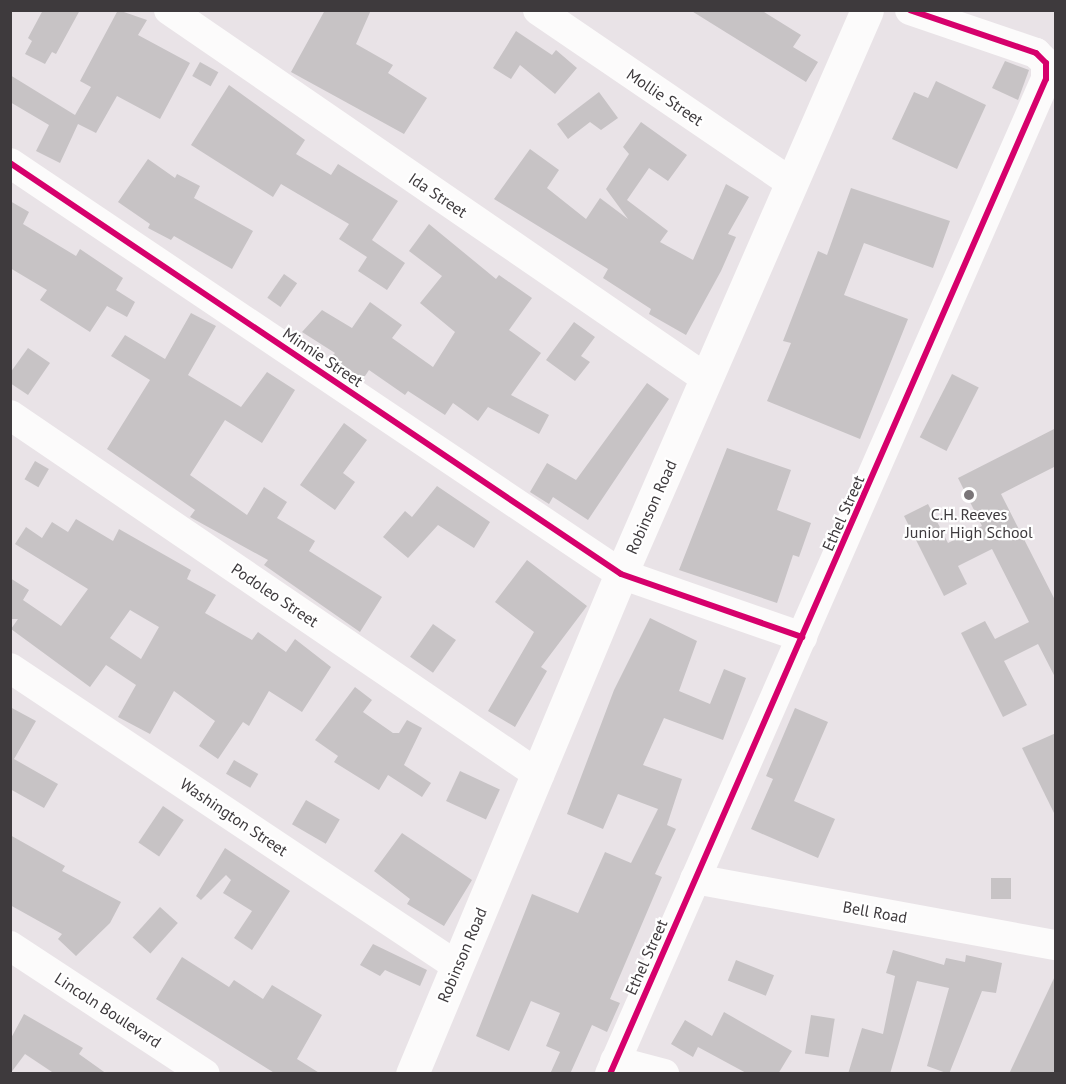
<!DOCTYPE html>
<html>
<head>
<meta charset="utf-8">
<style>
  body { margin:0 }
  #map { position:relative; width:1066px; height:1084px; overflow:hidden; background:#e9e3e7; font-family:"PT Sans",sans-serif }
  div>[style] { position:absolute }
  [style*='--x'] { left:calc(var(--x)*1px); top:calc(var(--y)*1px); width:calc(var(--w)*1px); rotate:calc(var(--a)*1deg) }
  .building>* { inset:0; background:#c7c3c5; transform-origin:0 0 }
  .minor>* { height:30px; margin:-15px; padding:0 15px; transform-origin:15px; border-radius:15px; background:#fcfbfb }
  .major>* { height:33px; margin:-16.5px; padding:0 16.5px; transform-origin:16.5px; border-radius:16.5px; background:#fcfbfb }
  .cycleway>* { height:6px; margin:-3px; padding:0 3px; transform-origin:3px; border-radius:3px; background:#d6006c }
  .dots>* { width:16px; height:16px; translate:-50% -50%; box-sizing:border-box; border:3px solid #fff; border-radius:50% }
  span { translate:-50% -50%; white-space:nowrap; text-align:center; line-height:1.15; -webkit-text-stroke:4.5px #fff; paint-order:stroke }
  .street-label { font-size:16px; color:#3e3a3d }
  .poi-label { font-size:16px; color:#3e3a3d }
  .frame { position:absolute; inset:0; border:12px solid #3e3a3d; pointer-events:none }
</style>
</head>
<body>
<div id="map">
  <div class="building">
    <div style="clip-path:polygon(43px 10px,80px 10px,56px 54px,52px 52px,45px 64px,25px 54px,32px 41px,28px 38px)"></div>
    <div style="clip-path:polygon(118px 10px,147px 20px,138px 35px,190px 63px,160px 119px,117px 96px,96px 133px,78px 124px,60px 163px,36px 151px,49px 125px,10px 102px,10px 75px,75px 115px,91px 87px,80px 81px)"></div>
    <div style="clip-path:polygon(325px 10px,371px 10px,356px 44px,393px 65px,388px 73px,427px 98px,404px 134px,291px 72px)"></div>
    <div style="clip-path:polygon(690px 10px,761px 10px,801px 35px,793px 47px,818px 62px,806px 82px)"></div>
    <div style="clip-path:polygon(516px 31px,552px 55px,556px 50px,577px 68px,555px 94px,520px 65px,511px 79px,493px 68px)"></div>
    <div style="clip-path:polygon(1005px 61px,1029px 70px,1018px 100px,992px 88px)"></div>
    <div style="left:200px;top:62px;width:21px;height:16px;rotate:29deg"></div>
    <div style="clip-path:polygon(936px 81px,986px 105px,957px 169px,892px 139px,914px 92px,928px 98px)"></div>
    <div style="clip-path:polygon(229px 85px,305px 140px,296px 154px,331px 175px,338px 164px,398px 201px,372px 240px,405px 263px,387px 290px,358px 271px,367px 257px,339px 239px,349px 224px,281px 184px,273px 197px,191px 145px)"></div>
    <div style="clip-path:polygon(599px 92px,618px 118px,601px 130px,590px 122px,568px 139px,557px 124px)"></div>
    <div style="clip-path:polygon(641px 122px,687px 155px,668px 181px,649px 168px,627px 200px,668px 231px,660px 242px,693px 260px,726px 184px,749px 197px,728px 234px,736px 237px,721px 271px,686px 335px,649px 314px,651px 309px,603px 278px,608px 269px,494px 199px,530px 149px,559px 170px,547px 188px,586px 219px,600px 198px,628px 219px,606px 189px,629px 154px,623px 147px)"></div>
    <div style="clip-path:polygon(148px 159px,175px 178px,177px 174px,200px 186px,194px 198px,253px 231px,232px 269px,174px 236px,171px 240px,148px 228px,150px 224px,118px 202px)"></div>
    <div style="clip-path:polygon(851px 188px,950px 221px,933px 268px,864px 243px,844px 295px,908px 319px,860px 439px,767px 401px,791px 343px,783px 341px,818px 251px,827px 255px)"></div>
    <div style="clip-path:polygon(10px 201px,29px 212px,23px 224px,76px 256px,80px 249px,123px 278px,116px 290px,135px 302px,127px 317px,107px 306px,90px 332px,40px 300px,47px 290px,10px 268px)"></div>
    <div style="clip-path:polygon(429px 224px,496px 279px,499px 275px,532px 298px,509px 330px,541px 353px,511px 395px,549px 415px,539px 434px,488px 407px,478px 421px,453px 403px,445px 415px,408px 391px,405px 395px,369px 370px,363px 379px,331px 357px,335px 353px,302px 332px,322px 310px,352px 328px,370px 302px,402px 325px,392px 338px,433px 367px,455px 332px,420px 303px,442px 276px,409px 251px)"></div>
    <div style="left:284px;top:274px;width:16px;height:29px;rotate:35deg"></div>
    <div style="clip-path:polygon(191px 313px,216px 326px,188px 375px,241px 407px,267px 372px,295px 390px,262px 443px,225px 420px,190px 475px,247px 515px,264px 487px,287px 502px,277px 518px,315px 541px,309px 551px,382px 597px,360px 632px,264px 565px,268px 560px,190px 517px,195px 510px,107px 449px,150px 380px,111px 356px,125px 335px,165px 359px)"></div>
    <div style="clip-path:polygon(574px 322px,595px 337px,581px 356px,590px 362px,575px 381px,546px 360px)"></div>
    <div style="clip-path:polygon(28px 348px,50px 363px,28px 395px,10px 383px,10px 373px)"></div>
    <div style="left:952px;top:374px;width:30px;height:71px;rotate:27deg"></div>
    <div style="clip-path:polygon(647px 383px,669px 399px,588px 520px,553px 497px,549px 504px,530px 492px,547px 463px,576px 480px)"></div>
    <div style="clip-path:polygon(344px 423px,367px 440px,343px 473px,355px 482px,335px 510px,300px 485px)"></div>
    <div style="clip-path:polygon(1056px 428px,1056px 466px,1001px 494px,1056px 602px,1056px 679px,1038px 644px,1004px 661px,1027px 705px,1003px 717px,961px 633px,985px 621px,995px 639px,1029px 622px,992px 549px,958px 566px,967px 584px,944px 596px,904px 516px,928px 504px,948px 543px,982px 526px,958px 478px)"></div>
    <div style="clip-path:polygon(727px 448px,791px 470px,777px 510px,811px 523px,799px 557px,793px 555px,777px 603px,679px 570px)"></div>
    <div style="left:35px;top:461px;width:16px;height:21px;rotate:30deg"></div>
    <div style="clip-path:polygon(437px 486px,490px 522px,474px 548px,438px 525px,408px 558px,383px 537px,405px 511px,412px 517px)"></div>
    <div style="clip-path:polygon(evenodd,76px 519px,113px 541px,119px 529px,191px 570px,187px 579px,216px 595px,205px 613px,252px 640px,258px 632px,286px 652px,295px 639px,331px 667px,302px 712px,269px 691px,249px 726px,243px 722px,218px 759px,199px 746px,215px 721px,174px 691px,150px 734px,118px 717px,136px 685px,106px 665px,90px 687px,11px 629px,18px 619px,10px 619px,10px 578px,29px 590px,23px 600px,61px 626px,88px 589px,15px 544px,26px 527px,42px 538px,52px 522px,68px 532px,76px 519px,130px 610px,159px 627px,141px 659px,110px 638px,130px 610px)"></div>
    <div style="clip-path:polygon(527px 560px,587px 606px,541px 667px,547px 671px,515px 727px,488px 711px,534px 632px,495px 602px)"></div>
    <div style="clip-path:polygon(650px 618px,697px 641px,679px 691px,710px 704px,724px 669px,746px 678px,723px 740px,664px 718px,643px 765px,682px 779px,667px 825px,676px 829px,655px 874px,662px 877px,610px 999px,620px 1003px,607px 1032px,592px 1025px,570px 1074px,550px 1074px,560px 1052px,546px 1046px,560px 1013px,531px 1001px,509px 1051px,476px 1036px,532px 894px,578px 913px,605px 852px,631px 863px,658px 809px,618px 794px,603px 829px,567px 814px,614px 690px)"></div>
    <div style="left:433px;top:624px;width:28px;height:40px;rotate:35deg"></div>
    <div style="clip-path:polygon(355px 687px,372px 700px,363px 712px,393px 733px,399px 733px,407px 720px,422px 728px,404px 765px,431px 783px,422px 797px,388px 775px,379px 790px,334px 762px,338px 756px,315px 740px)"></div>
    <div style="clip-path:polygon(10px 707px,36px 721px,14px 759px,58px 784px,44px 808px,10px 789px)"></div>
    <div style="clip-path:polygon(795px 708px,828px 722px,794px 801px,835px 819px,818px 858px,751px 829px,773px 779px,766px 776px)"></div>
    <div style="clip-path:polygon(1056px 733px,1056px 817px,1022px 748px)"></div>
    <div style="left:234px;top:760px;width:28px;height:16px;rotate:30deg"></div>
    <div style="left:460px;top:771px;width:44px;height:33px;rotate:25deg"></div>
    <div style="left:306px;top:800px;width:39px;height:28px;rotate:30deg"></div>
    <div style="left:163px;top:806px;width:25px;height:44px;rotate:34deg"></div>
    <div style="clip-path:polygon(402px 833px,472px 880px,444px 926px,407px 904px,410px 899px,374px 871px)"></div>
    <div style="clip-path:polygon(10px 835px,65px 866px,62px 871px,121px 902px,110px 923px,76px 956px,58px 939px,62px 934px,10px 905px)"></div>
    <div style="clip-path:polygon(225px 848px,290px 891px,252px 950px,234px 938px,252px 911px,223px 893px,231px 880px,226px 875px,201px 900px,196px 896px)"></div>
    <div style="left:991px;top:878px;width:20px;height:21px"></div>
    <div style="left:160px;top:907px;width:24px;height:41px;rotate:42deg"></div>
    <div style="clip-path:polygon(373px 944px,427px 970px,420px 986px,385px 970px,380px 976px,360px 965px)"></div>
    <div style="clip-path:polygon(893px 950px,944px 965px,946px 958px,965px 962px,966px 955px,1002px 963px,996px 993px,982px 991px,949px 1074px,927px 1066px,949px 988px,917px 981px,890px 1074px,848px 1074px,862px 1028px,883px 1034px,895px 976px,886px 973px)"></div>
    <div style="clip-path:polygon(182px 957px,229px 987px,234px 980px,263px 999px,272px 985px,322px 1015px,297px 1059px,321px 1074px,276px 1074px,156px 999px)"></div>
    <div style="left:736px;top:960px;width:41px;height:22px;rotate:22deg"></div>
    <div style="clip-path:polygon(1056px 974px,1056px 1074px,1009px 1074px)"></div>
    <div style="clip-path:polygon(724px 1012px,792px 1051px,778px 1074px,748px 1074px,698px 1047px,693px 1057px,671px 1044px,685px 1020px,712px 1036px)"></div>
    <div style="clip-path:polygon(24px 1014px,83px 1048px,79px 1054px,107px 1074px,55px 1074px,25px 1054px,10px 1074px,10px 1040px)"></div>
    <div style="left:811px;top:1015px;width:24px;height:39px;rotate:9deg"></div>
  </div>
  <div class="minor">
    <div style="--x:169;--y:10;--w:652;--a:34.45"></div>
    <div style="--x:538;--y:10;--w:307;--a:34.3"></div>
    <div style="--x:10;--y:163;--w:736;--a:33.93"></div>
    <div style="--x:621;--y:574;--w:192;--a:19.2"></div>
    <div style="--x:10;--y:415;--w:640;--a:34.24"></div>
    <div style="--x:10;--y:668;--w:537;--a:33.69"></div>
    <div style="--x:695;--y:879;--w:367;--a:10.4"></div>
    <div style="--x:10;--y:946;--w:233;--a:33.3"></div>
    <div style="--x:615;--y:1061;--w:51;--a:14.9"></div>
    <div style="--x:610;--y:1074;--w:1086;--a:-66.34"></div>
    <div style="--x:1046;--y:79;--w:16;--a:-90"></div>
    <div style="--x:1046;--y:63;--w:14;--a:-135"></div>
    <div style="--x:1036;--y:53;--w:133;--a:-161.2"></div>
  </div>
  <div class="major">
    <div style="--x:412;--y:1074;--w:542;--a:-67.32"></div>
    <div style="--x:621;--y:574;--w:615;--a:-66.43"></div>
  </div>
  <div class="cycleway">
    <div style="--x:10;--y:163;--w:736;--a:33.93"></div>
    <div style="--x:621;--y:574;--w:192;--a:19.2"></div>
    <div style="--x:610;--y:1074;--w:1086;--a:-66.34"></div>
    <div style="--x:1046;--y:79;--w:16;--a:-90"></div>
    <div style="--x:1046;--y:63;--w:14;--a:-135"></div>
    <div style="--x:1036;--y:53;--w:133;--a:-161.2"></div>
  </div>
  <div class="dots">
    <div style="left:969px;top:495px;background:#7a7578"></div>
  </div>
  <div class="street-label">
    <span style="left:665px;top:97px;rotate:34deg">Mollie Street</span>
    <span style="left:438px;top:195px;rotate:34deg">Ida Street</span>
    <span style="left:323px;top:357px;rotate:34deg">Minnie Street</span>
    <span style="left:651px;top:507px;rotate:-66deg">Robinson Road</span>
    <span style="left:843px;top:513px;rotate:-66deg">Ethel Street</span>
    <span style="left:275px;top:595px;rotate:34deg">Podoleo Street</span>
    <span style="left:234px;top:817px;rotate:34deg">Washington Street</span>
    <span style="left:875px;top:912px;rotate:10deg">Bell Road</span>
    <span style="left:462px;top:955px;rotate:-67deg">Robinson Road</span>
    <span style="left:646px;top:957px;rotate:-66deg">Ethel Street</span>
    <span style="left:108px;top:1010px;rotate:33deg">Lincoln Boulevard</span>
  </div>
  <div class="poi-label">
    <span style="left:969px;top:523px">C.H. Reeves<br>Junior High School</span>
  </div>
  <div class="frame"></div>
</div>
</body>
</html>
